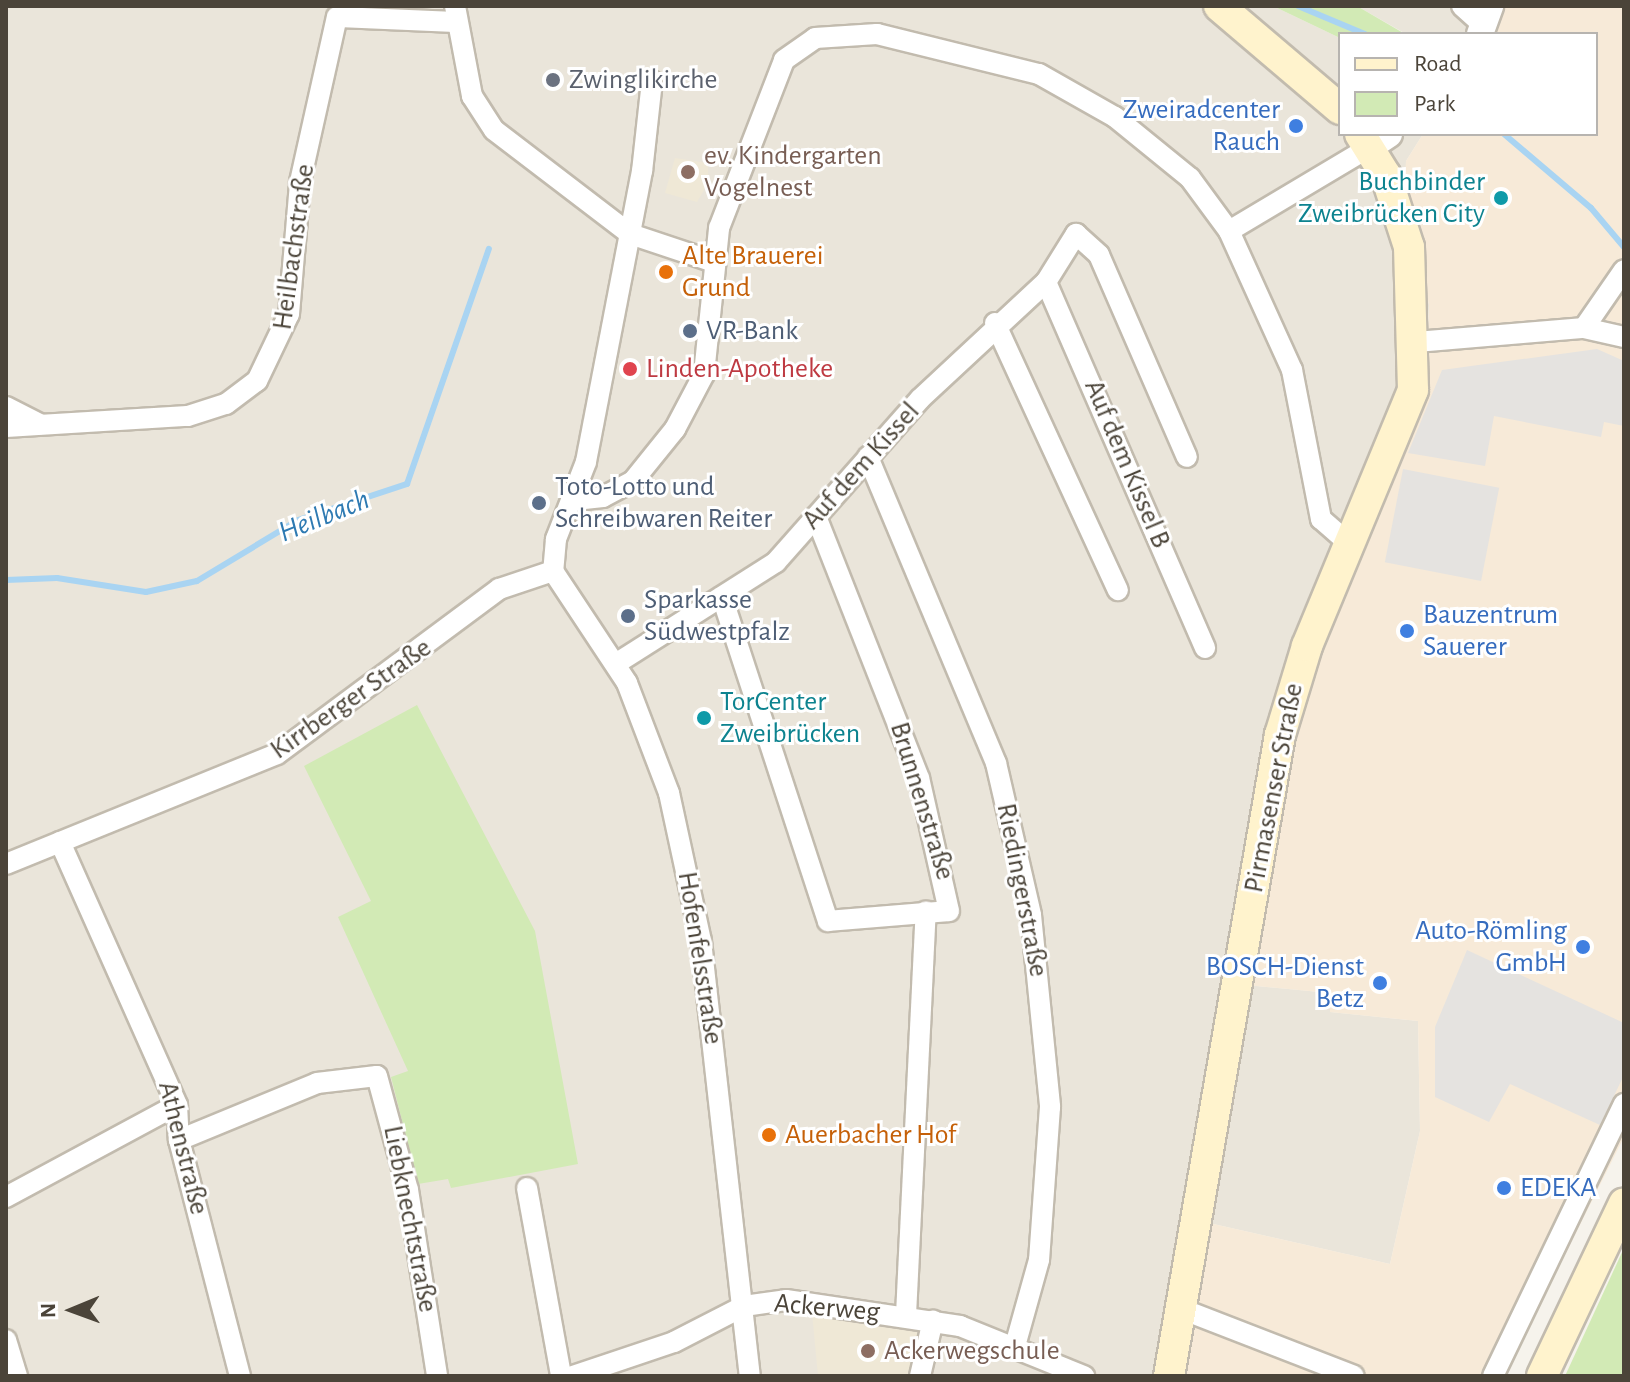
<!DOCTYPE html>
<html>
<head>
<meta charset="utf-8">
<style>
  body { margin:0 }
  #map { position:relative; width:1630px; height:1382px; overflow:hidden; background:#f6f3ec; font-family:"Alegreya Sans",sans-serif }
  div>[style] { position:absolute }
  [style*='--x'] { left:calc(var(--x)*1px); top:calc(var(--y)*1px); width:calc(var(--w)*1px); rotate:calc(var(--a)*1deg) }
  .residential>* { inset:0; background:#eae5da }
  .commercial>* { inset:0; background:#f7ead8 }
  .education>* { inset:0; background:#efe8d6 }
  .green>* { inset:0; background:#d2eab5 }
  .parking>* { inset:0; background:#e5e3e0; transform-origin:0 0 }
  .stream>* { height:6px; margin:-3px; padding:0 3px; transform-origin:3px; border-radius:3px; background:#a9d4f2 }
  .roads { filter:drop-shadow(2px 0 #c2bbae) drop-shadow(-2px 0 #c2bbae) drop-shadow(0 2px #c2bbae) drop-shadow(0 -2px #c2bbae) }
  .minor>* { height:20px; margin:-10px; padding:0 10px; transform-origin:10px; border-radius:10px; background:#fff }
  .tertiary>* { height:26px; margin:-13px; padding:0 13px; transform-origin:13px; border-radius:13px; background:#fff }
  .secondary>* { height:30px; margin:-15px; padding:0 15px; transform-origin:15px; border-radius:15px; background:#fff3cd }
  .dots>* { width:22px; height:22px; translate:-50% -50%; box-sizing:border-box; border:4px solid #fff; border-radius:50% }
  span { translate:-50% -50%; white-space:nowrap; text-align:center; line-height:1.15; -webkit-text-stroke:6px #fff; paint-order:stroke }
  .worship-label { font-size:28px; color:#5b616d }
  .left { translate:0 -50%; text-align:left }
  .shop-label { font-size:28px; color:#366cbe }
  .right { translate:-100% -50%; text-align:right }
  .education-label { font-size:28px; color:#785e54 }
  .culture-label { font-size:28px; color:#0d838f }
  .street-label { font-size:28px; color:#4b4439 }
  .food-label { font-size:28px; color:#c56008 }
  .service-label { font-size:28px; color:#4e5e75 }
  .health-label { font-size:28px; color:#be3a42 }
  .water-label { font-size:30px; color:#2e7ab2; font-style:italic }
  .frame { position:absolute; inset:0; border:8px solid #4b4439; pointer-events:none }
  .legend { position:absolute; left:1338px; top:32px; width:260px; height:104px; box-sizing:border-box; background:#fff; border:2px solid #b7b4b0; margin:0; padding:10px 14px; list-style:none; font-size:24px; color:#4b4439 }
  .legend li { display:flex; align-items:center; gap:16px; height:40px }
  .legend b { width:40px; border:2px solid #b7b4b0 }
  .north { position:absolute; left:32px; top:1270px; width:80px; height:80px; -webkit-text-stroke:6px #fff; paint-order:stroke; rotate:269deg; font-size:22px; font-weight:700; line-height:32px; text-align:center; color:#4b4439 }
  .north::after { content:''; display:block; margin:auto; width:28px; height:36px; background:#4b4439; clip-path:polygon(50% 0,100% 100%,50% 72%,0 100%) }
</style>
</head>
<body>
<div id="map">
  <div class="residential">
    <div style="clip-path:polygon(6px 6px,1273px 6px,1340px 38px,1340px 134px,1423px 134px,1406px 161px,1429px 305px,1427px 363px,1246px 985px,1330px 993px,1330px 1012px,1418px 1021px,1420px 1131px,1390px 1264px,1209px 1223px,1180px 1376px,6px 1376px)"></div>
    <div style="clip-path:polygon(1357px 6px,1491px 6px,1491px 34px,1406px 34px)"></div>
  </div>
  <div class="commercial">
    <div style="clip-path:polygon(1499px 6px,1624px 6px,1624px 1137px,1504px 1376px,1180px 1376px,1209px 1223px,1390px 1264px,1420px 1131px,1418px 1021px,1330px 1012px,1330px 993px,1246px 985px,1296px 720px,1427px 363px,1429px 305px,1404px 186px,1406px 161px,1423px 134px,1596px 134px,1596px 34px,1491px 34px)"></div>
  </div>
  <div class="education">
    <div style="clip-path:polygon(675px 158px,708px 163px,708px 183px,697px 202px,665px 193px)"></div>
    <div style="clip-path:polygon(812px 1313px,926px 1326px,914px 1376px,818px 1376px)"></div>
  </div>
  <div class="green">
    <div style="clip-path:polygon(1273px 6px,1357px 6px,1405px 34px,1340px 38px)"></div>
    <div style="clip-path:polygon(417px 705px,535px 931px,578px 1164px,451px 1188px,448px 1179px,418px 1184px,391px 1077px,408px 1071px,338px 917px,371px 901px,304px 766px)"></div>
    <div style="clip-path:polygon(1624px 1248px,1624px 1376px,1565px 1376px)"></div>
  </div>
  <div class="parking">
    <div style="clip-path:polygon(1597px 349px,1624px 361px,1624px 426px,1604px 422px,1601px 437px,1494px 416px,1485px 466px,1408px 453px,1442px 370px)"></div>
    <div style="left:1403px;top:469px;width:98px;height:95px;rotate:11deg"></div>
    <div style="clip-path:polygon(1467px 950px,1624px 1023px,1624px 1075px,1600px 1125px,1510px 1084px,1489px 1122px,1435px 1097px,1435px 1027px)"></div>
  </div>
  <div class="stream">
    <div style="--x:1298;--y:6;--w:73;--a:22.7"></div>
    <div style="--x:1504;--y:134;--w:114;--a:40.4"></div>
    <div style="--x:1591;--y:208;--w:51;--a:49.8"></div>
    <div style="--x:6;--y:580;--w:51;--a:-2.2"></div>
    <div style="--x:57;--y:578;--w:90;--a:8.9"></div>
    <div style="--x:146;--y:592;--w:52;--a:-12.2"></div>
    <div style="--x:197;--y:581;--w:118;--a:-31.1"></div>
    <div style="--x:298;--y:520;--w:115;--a:-18.3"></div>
    <div style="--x:407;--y:484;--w:249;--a:-70.8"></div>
  </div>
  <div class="roads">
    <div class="minor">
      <div style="--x:455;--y:6;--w:92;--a:79.3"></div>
      <div style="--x:472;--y:96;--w:40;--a:57.1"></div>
      <div style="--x:494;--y:130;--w:171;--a:37.4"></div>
      <div style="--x:630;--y:234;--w:89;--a:18.4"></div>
      <div style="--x:1462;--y:6;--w:30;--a:42"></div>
      <div style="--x:337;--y:17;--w:120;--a:2.4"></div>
      <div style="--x:652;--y:81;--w:91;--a:96.3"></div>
      <div style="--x:642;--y:171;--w:296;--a:100.9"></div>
      <div style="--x:586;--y:462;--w:83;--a:111.3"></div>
      <div style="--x:556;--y:539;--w:32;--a:95"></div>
      <div style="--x:553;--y:571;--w:134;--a:56.5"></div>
      <div style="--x:627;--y:683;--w:118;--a:69.1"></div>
      <div style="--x:669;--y:793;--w:151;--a:77.8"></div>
      <div style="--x:701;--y:941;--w:438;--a:83.6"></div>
      <div style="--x:1229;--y:231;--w:164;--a:-30.8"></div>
      <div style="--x:1046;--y:282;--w:399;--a:66.5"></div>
      <div style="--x:995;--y:323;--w:294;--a:65.3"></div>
      <div style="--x:1584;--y:328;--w:70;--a:-55.4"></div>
      <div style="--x:1416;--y:342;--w:169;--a:-4.8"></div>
      <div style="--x:1584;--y:328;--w:41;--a:12.7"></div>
      <div style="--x:6;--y:407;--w:38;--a:27"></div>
      <div style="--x:6;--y:427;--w:182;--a:-3.5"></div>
      <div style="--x:188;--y:416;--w:40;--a:-18"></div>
      <div style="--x:226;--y:404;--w:39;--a:-37"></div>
      <div style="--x:257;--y:381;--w:74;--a:-64.5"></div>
      <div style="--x:289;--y:314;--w:132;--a:-85.2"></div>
      <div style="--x:300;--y:182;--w:169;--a:-77.4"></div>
      <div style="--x:868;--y:457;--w:332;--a:67.3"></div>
      <div style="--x:996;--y:763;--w:156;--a:77"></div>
      <div style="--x:1031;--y:915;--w:193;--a:84.3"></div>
      <div style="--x:1050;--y:1107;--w:153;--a:94.1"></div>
      <div style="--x:1039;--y:1260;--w:89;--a:105.6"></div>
      <div style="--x:575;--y:500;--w:28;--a:-6"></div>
      <div style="--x:603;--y:497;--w:34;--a:-28"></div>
      <div style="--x:633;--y:481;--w:67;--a:-51.1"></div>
      <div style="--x:675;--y:429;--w:62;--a:-62.2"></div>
      <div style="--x:704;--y:374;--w:147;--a:-84.1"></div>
      <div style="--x:719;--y:228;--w:180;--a:-68.8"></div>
      <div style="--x:784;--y:60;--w:38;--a:-35"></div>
      <div style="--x:815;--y:38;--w:62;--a:-3.7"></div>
      <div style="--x:877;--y:34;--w:167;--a:13.9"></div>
      <div style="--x:1039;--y:74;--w:87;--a:29.5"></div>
      <div style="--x:1115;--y:117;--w:97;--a:39.1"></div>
      <div style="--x:1190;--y:178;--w:66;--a:53.7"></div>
      <div style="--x:1229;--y:231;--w:153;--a:65.6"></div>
      <div style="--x:1292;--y:370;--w:152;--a:79"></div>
      <div style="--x:1321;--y:519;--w:41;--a:41.1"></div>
      <div style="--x:722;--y:597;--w:341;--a:71.9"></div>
      <div style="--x:828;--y:921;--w:121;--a:-4.7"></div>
      <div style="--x:949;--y:911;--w:136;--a:-102.7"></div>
      <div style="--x:919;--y:778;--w:281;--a:-111.5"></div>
      <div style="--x:617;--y:663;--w:188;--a:-32.4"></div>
      <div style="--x:776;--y:562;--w:217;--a:-48.5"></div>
      <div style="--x:920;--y:399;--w:172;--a:-42.9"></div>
      <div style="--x:1046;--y:282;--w:57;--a:-58"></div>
      <div style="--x:1076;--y:234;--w:31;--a:42"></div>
      <div style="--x:1099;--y:255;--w:220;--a:66.5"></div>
      <div style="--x:60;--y:842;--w:288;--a:66"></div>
      <div style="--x:177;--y:1105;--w:35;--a:87"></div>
      <div style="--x:179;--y:1140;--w:244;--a:75.5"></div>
      <div style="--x:6;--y:864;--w:292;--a:-22.1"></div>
      <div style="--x:277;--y:754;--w:277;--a:-36.6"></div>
      <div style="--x:499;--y:589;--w:57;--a:-18.4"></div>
      <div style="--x:179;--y:1140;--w:149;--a:-22.4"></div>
      <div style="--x:317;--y:1083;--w:60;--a:-6.7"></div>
      <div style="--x:377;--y:1076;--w:118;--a:74.8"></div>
      <div style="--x:408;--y:1190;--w:188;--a:81.1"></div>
      <div style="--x:527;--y:1188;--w:191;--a:79.7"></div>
      <div style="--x:6;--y:1197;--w:194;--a:-28.3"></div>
      <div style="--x:1184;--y:1310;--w:182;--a:21.2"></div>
      <div style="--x:906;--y:1315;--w:404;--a:-87.2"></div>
      <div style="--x:6;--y:1340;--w:38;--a:73"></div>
      <div style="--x:573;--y:1376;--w:107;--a:-18.6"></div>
      <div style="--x:674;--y:1342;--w:79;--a:-27.2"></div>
      <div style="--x:744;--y:1306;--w:42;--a:-8.1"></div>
      <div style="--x:786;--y:1300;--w:176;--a:8.5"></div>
      <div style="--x:960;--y:1326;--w:134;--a:22"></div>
      <div style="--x:920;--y:1376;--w:57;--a:-76.9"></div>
      <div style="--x:1493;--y:1376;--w:302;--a:-64.3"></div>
    </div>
    <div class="tertiary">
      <div style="--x:1480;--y:34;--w:30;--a:-70"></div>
      <div style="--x:1370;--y:147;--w:23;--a:-34"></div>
    </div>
    <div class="secondary">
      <div style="--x:1219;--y:6;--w:159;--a:40.4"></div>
      <div style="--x:1169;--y:1376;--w:651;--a:-80.18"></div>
      <div style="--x:1280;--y:735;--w:93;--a:-73.1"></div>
      <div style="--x:1307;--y:646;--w:277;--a:-67.5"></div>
      <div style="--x:1413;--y:390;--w:143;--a:-91.6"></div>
      <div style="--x:1409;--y:247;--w:75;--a:-107.9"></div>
      <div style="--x:1386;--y:176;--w:49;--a:-121.8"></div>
      <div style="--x:1542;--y:1376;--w:191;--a:-64.6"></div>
    </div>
  </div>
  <div class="dots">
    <div style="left:553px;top:80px;background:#6b7280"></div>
    <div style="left:1296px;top:126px;background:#3f7fe0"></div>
    <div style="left:688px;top:172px;background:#8d6e63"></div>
    <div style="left:1501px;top:198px;background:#0f9aa8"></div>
    <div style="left:666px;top:272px;background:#e8710a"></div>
    <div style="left:690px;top:331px;background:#5c6f8a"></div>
    <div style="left:630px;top:369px;background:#e0444e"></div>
    <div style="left:539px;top:503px;background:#5c6f8a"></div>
    <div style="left:628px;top:616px;background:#5c6f8a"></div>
    <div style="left:1407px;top:631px;background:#3f7fe0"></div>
    <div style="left:704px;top:718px;background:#0f9aa8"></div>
    <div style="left:1583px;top:947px;background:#3f7fe0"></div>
    <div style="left:1380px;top:983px;background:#3f7fe0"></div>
    <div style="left:769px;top:1135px;background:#e8710a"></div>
    <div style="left:1504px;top:1188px;background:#3f7fe0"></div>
    <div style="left:868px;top:1351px;background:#8d6e63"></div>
  </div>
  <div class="worship-label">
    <span class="left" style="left:569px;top:80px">Zwinglikirche</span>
  </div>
  <div class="shop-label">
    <span class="right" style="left:1280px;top:126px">Zweiradcenter<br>Rauch</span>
    <span class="left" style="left:1423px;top:631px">Bauzentrum<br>Sauerer</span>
    <span class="right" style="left:1567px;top:947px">Auto-Römling<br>GmbH</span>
    <span class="right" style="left:1364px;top:983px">BOSCH-Dienst<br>Betz</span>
    <span class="left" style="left:1520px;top:1188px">EDEKA</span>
  </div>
  <div class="education-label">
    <span class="left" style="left:704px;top:172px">ev. Kindergarten<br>Vogelnest</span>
    <span class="left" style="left:884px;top:1351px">Ackerwegschule</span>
  </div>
  <div class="culture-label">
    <span class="right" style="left:1485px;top:198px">Buchbinder<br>Zweibrücken City</span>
    <span class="left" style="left:720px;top:718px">TorCenter<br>Zweibrücken</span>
  </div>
  <div class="street-label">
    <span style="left:294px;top:247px;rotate:-82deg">Heilbachstraße</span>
    <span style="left:1127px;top:464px;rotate:67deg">Auf dem Kissel B</span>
    <span style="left:861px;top:466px;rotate:-48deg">Auf dem Kissel</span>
    <span style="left:351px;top:699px;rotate:-35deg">Kirrberger Straße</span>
    <span style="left:1274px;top:788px;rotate:-79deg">Pirmasenser Straße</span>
    <span style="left:922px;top:801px;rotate:73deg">Brunnenstraße</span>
    <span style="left:1022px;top:890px;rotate:79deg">Riedingerstraße</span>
    <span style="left:700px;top:958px;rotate:81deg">Hofenfelsstraße</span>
    <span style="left:183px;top:1148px;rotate:76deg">Athenstraße</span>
    <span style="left:410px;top:1219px;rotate:79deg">Liebknechtstraße</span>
    <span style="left:827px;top:1308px;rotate:5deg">Ackerweg</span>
  </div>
  <div class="food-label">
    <span class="left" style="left:682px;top:272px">Alte Brauerei<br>Grund</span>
    <span class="left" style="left:785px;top:1135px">Auerbacher Hof</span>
  </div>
  <div class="service-label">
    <span class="left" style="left:706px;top:331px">VR-Bank</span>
    <span class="left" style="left:555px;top:503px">Toto-Lotto und<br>Schreibwaren Reiter</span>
    <span class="left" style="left:644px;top:616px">Sparkasse<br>Südwestpfalz</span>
  </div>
  <div class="health-label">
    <span class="left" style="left:646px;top:369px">Linden-Apotheke</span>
  </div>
  <div class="water-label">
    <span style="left:324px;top:516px;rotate:-22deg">Heilbach</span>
  </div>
  <div class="frame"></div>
  <ul class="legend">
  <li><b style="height:10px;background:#fff3cd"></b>Road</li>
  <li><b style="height:22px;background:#d2eab5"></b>Park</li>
  </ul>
  <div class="north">N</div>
</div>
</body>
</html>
